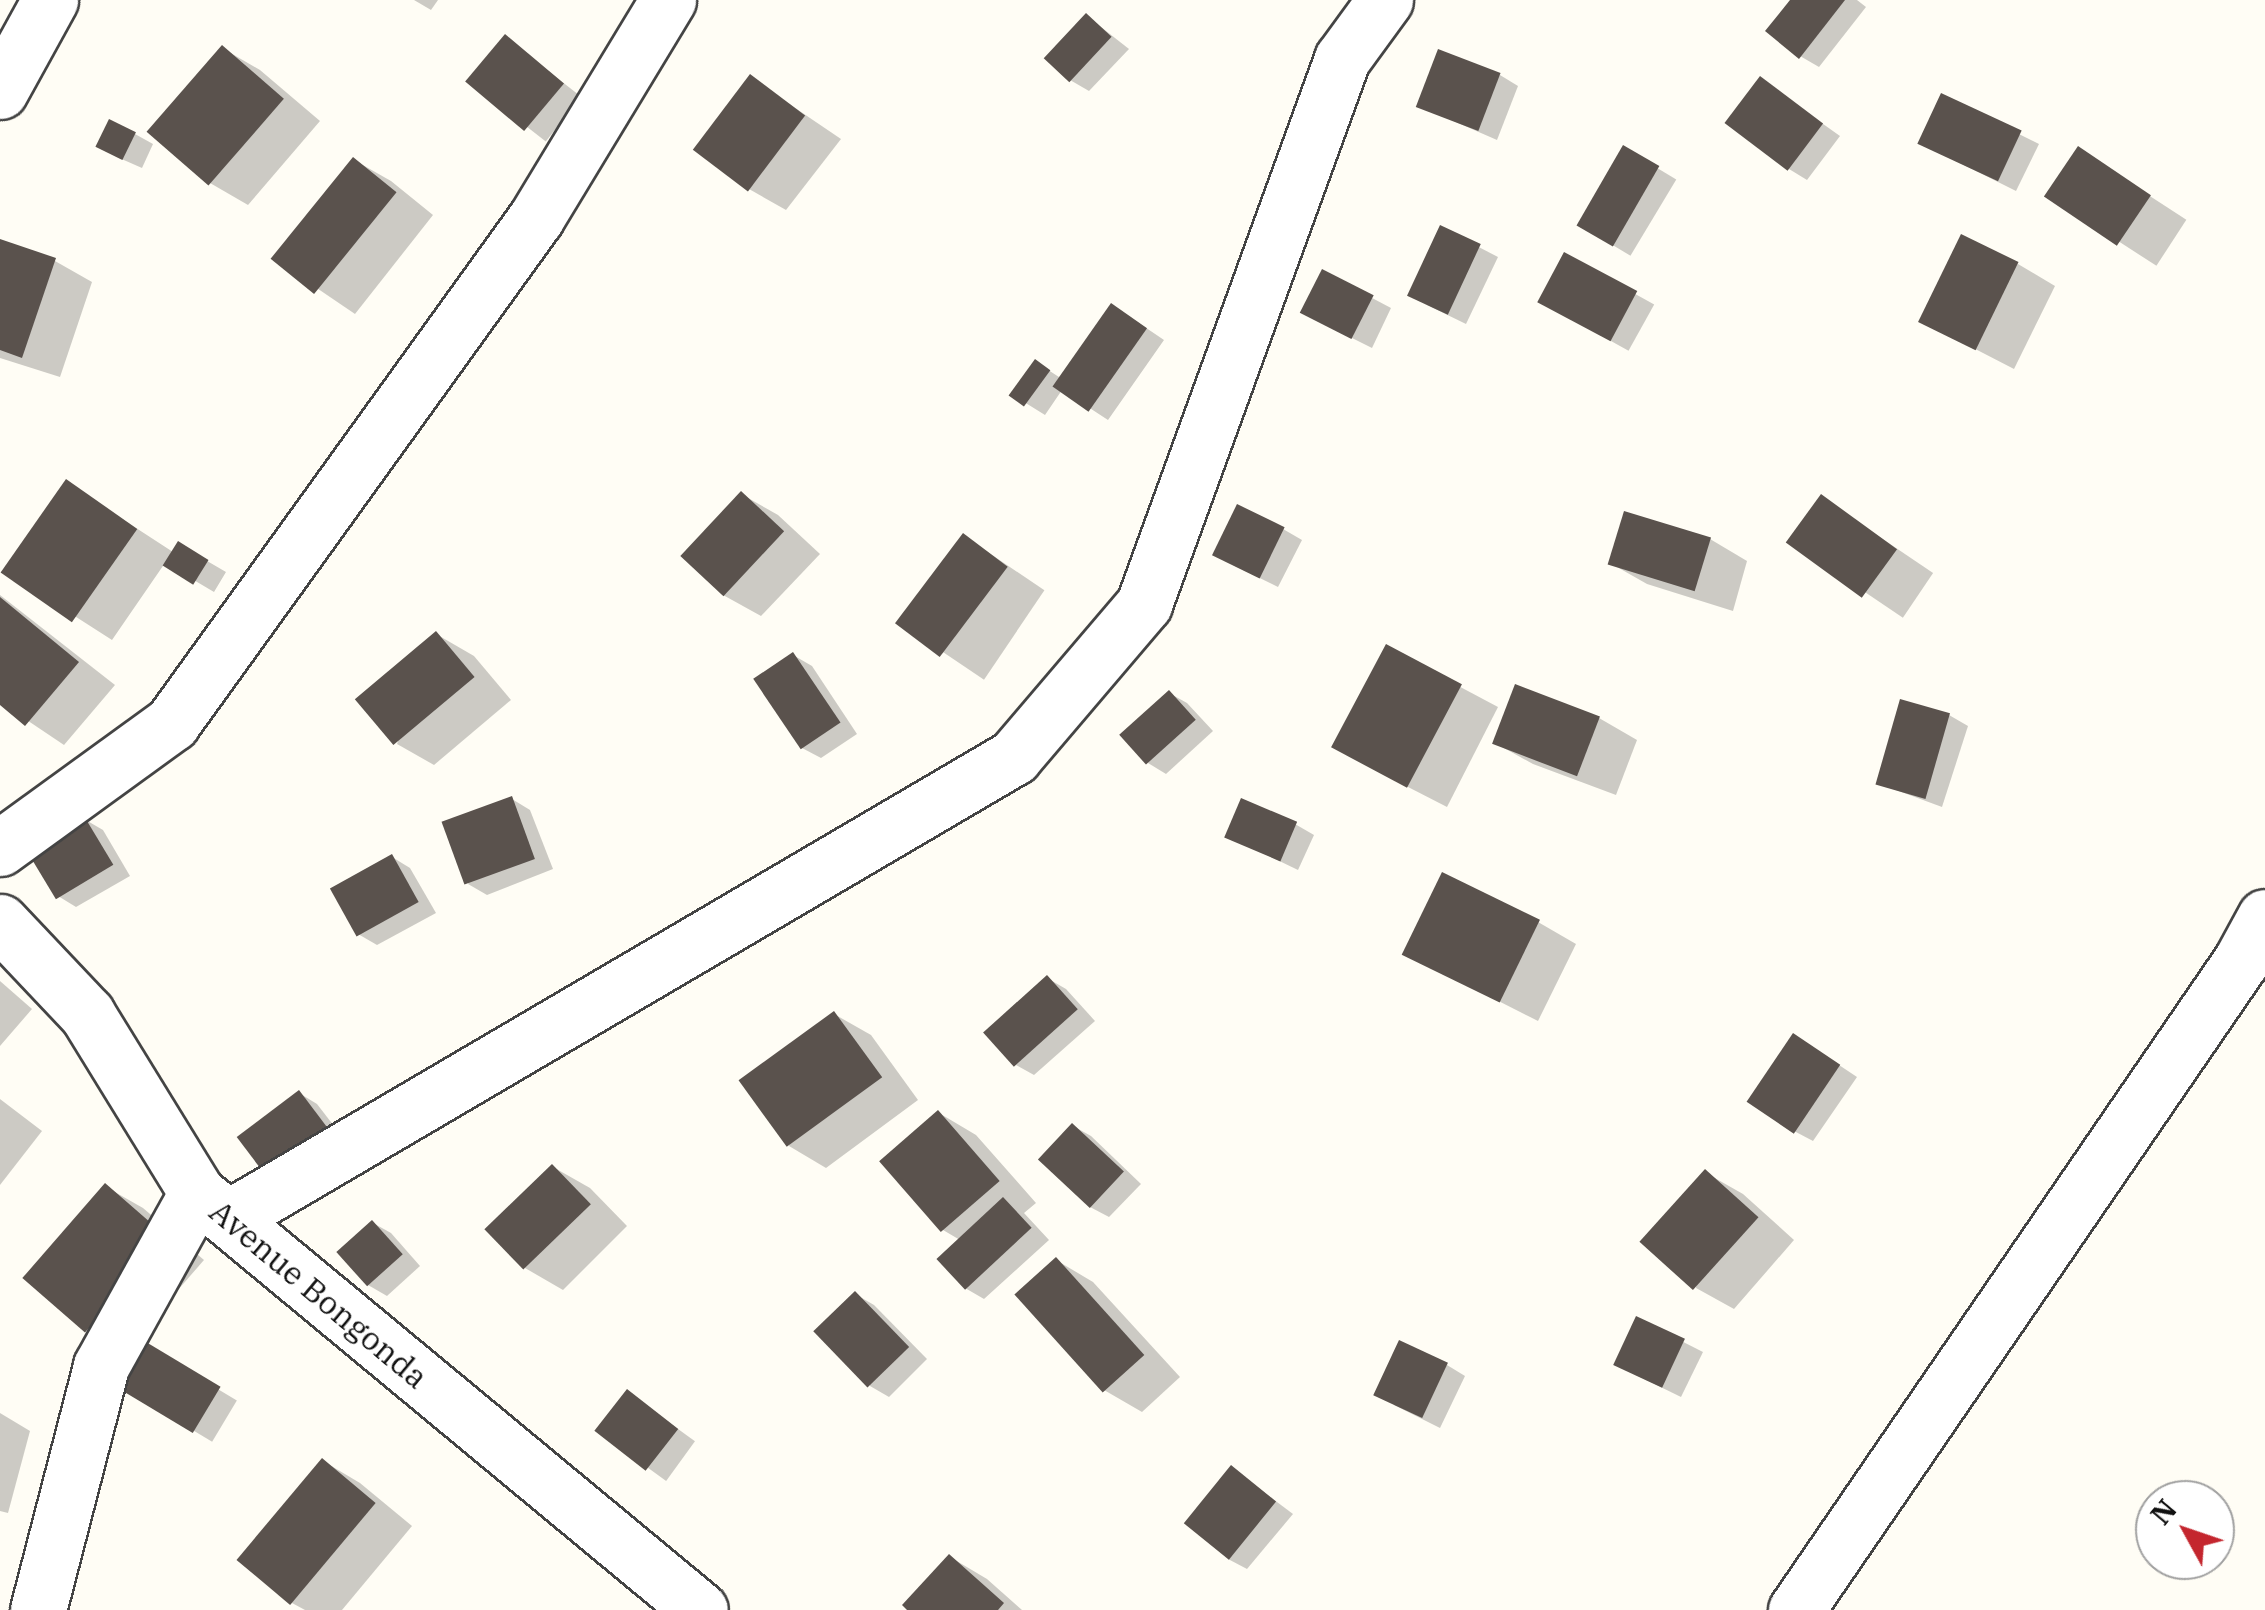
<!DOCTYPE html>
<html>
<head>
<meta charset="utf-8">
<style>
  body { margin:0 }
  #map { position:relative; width:2265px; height:1610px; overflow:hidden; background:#fffdf5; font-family:"IBM Plex Serif",serif }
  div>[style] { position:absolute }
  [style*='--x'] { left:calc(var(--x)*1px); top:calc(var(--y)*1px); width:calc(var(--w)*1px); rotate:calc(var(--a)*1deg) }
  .shadow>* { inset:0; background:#0003; transform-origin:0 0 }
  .building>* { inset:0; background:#5a524d; transform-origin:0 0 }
  .roads { filter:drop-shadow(2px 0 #444) drop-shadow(-2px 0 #444) drop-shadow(0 2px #444) drop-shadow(0 -2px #444) }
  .minor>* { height:55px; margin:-27.5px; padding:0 27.5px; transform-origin:27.5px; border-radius:27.5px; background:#fff }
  span { translate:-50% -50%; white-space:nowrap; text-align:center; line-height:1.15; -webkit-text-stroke:10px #fff; paint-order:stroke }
  .street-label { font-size:32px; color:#111 }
  .north { position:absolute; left:2135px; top:1480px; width:100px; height:100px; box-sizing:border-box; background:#fff; border:2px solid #a0a0a0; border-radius:50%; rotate:310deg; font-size:28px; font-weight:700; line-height:40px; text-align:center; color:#111 }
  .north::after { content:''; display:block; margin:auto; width:35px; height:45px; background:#c4262e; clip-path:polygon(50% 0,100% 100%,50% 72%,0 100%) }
</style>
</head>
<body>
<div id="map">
  <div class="shadow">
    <div style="clip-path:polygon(414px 0,438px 0,431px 10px)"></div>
    <div style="clip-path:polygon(1793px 0,1857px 0,1866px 7px,1819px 67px,1800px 56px)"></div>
    <div style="clip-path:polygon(1087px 16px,1129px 49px,1089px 91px,1070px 80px)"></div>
    <div style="left:506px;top:38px;width:95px;height:57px;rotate:38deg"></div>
    <div style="clip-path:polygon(222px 48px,260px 70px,320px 121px,248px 205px,210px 183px,151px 132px)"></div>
    <div style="clip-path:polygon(1500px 75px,1518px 86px,1497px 140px,1419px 106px)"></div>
    <div style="clip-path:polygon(751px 78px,841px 139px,786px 210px,749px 189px)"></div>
    <div style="clip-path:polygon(1761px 80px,1840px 136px,1807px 180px,1789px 169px)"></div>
    <div style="clip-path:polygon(1942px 96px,2039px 144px,2016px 191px,1938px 152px)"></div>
    <div style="clip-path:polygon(135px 134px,153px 144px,142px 168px,117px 157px)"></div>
    <div style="left:1624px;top:148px;width:61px;height:89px;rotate:31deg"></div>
    <div style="left:2079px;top:150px;width:128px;height:55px;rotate:33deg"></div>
    <div style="clip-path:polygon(354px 160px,391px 181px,433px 215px,355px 314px,274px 259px)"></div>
    <div style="clip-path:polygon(1442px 228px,1498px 257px,1466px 324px,1427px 305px)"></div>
    <div style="clip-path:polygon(0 242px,55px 261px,92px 282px,60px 377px,0 358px)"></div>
    <div style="left:1565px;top:255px;width:102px;height:53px;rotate:29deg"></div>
    <div style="clip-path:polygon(2018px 264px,2055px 286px,2014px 369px,1921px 321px)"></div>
    <div style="clip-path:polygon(1323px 272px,1391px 308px,1372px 348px,1322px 323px)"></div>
    <div style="clip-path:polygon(1130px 317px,1164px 340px,1108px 420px,1062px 390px,1045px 415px,1013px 395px,1036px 362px,1062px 379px)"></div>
    <div style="clip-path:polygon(67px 483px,173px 552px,178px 544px,226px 572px,214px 592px,165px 563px,112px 640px,6px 572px)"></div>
    <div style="clip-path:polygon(741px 494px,778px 515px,820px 554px,761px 616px,723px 595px)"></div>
    <div style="left:1822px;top:498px;width:134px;height:54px;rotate:34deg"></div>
    <div style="clip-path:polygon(1283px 529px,1302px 540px,1278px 587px,1233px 565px)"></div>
    <div style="left:964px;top:536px;width:97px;height:108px;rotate:34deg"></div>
    <div style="clip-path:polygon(1710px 539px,1747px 561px,1733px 611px,1647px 584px,1610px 563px)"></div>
    <div style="clip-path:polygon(0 595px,115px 685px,64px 745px,0 702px)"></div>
    <div style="clip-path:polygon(436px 634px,474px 656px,511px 700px,434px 765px,397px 744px)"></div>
    <div style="clip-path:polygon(1387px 648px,1498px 707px,1447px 807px,1373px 769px)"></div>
    <div style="clip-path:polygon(793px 655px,812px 666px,857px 734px,821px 758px,802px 748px)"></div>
    <div style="clip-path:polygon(1169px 693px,1187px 703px,1213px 731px,1166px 774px,1148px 763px)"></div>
    <div style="clip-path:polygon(1949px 715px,1968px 726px,1942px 807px,1877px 783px)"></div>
    <div style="clip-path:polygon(1599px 718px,1637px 740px,1616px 795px,1533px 764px,1495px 743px)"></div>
    <div style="clip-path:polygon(512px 799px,530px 810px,553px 869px,487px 895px,468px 884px)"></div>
    <div style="clip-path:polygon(84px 819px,103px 830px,130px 876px,76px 907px,58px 896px)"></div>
    <div style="clip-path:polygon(1295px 824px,1314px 835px,1298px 870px,1227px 836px)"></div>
    <div style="clip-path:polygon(392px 857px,410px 868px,436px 913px,377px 945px,358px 934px)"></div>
    <div style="clip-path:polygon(1538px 922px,1576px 944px,1538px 1021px,1406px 954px)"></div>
    <div style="clip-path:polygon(1047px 978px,1066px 989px,1095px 1021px,1034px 1075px,1016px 1065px)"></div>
    <div style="clip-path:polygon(0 981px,32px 1009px,0 1046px)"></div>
    <div style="clip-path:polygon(834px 1014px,871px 1035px,918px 1100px,826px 1168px,789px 1146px)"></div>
    <div style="clip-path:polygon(1812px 1047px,1857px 1077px,1813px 1141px,1794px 1131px)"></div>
    <div style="clip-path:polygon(299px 1093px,317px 1104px,351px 1148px,241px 1138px)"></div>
    <div style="clip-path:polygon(0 1099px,42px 1131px,0 1185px)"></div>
    <div style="clip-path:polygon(939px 1113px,976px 1135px,1036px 1203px,1024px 1213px,1049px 1240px,984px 1299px,965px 1288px,960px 1240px,943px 1230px)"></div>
    <div style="clip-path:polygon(1073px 1126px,1091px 1136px,1141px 1184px,1109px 1217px,1090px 1207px)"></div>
    <div style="clip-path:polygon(553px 1167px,590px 1188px,627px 1226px,563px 1290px,525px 1268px)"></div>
    <div style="clip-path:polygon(1706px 1173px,1743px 1194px,1794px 1240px,1734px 1309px,1696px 1288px)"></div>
    <div style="clip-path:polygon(106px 1187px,143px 1208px,204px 1260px,124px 1352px,87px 1330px,27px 1279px)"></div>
    <div style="clip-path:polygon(373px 1223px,391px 1233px,420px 1266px,387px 1296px,368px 1285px)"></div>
    <div style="clip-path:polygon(1056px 1260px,1093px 1282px,1180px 1377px,1142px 1412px,1104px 1390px)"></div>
    <div style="clip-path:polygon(855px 1294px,874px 1305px,927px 1359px,889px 1397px,870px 1386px)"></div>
    <div style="clip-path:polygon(1638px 1319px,1703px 1352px,1681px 1397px,1634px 1374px)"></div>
    <div style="left:146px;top:1346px;width:106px;height:48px;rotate:31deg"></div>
    <div style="clip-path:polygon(1447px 1365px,1465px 1376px,1440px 1428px,1394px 1405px)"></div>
    <div style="left:627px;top:1392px;width:84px;height:49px;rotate:36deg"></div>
    <div style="clip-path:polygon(0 1413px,30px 1431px,8px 1513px,0 1511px)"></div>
    <div style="clip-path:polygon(323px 1461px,360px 1483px,412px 1526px,342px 1610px,305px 1610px,292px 1603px)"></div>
    <div style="clip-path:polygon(1232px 1468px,1293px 1514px,1247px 1569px,1228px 1559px)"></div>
    <div style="clip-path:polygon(950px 1557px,987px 1579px,1022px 1610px,911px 1610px)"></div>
  </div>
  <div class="building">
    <div style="clip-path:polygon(1790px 0,1845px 0,1799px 59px,1765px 31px)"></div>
    <div style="left:1086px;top:13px;width:35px;height:62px;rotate:43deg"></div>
    <div style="left:505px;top:34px;width:77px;height:62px;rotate:40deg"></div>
    <div style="left:222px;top:45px;width:82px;height:115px;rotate:41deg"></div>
    <div style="left:1438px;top:49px;width:67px;height:62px;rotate:21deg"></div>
    <div style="left:750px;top:74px;width:69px;height:95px;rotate:37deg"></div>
    <div style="left:1760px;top:76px;width:79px;height:59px;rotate:37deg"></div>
    <div style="left:1941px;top:93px;width:89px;height:56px;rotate:25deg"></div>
    <div style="left:109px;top:119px;width:30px;height:31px;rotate:26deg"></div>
    <div style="left:1623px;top:145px;width:42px;height:93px;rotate:30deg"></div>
    <div style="left:2078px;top:146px;width:88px;height:61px;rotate:34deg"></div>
    <div style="left:353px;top:157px;width:56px;height:131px;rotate:39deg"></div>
    <div style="left:1440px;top:225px;width:45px;height:78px;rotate:25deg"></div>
    <div style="left:1961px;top:234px;width:64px;height:98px;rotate:26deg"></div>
    <div style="clip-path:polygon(0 239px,56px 258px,22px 358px,0 350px)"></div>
    <div style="left:1564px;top:252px;width:83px;height:57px;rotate:28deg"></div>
    <div style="left:1322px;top:269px;width:58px;height:49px;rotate:27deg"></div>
    <div style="left:1111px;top:303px;width:44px;height:102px;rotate:35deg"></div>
    <div style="left:1035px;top:359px;width:19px;height:45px;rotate:36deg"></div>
    <div style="left:66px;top:479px;width:87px;height:114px;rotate:35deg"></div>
    <div style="left:741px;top:491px;width:59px;height:89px;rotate:43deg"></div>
    <div style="left:1821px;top:494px;width:94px;height:60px;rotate:36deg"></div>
    <div style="left:1237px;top:504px;width:53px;height:57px;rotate:26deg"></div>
    <div style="left:1624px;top:511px;width:91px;height:56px;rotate:17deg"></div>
    <div style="left:963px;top:533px;width:56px;height:113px;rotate:37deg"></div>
    <div style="left:178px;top:541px;width:36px;height:29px;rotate:32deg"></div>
    <div style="clip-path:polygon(0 597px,79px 662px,25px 726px,0 705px)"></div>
    <div style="left:436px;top:631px;width:60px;height:106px;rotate:50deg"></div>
    <div style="left:1386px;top:644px;width:86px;height:117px;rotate:28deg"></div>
    <div style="left:793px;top:652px;width:85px;height:48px;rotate:56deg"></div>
    <div style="left:1515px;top:684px;width:91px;height:64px;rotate:21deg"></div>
    <div style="left:1169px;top:690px;width:40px;height:67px;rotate:48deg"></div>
    <div style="left:1900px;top:699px;width:52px;height:89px;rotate:16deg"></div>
    <div style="left:512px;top:796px;width:67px;height:75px;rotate:70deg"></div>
    <div style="left:1241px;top:798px;width:61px;height:43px;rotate:23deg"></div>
    <div style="left:84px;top:816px;width:57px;height:67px;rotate:59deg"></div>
    <div style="left:392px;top:854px;width:55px;height:71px;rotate:61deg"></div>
    <div style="left:1442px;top:872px;width:109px;height:92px;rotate:26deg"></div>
    <div style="left:1047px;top:975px;width:46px;height:86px;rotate:48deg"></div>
    <div style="left:834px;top:1011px;width:82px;height:118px;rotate:54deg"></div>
    <div style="left:1793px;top:1033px;width:57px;height:83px;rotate:34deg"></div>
    <div style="left:299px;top:1090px;width:58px;height:78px;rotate:53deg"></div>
    <div style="left:938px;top:1110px;width:94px;height:78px;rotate:49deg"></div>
    <div style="left:1072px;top:1123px;width:71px;height:50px;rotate:43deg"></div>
    <div style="left:552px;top:1164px;width:56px;height:94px;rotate:46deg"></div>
    <div style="left:1705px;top:1169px;width:72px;height:98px;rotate:42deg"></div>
    <div style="left:105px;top:1183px;width:83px;height:126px;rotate:41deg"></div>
    <div style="left:1003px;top:1197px;width:42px;height:91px;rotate:47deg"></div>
    <div style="left:372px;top:1220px;width:46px;height:48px;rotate:48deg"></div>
    <div style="left:1056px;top:1257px;width:132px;height:56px;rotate:48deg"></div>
    <div style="left:855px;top:1291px;width:78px;height:58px;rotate:46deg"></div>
    <div style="left:1636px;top:1316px;width:54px;height:54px;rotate:25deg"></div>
    <div style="left:1399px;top:1340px;width:54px;height:61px;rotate:25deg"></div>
    <div style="left:146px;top:1342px;width:87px;height:54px;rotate:31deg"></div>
    <div style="left:627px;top:1389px;width:65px;height:53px;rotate:38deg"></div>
    <div style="left:322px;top:1458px;width:70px;height:133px;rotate:40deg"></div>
    <div style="left:1231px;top:1465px;width:58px;height:75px;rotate:39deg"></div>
    <div style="clip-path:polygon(949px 1554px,1004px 1603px,998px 1610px,907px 1610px,902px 1605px)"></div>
  </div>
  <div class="roads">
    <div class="minor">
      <div style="--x:0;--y:91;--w:104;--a:-61.2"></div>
      <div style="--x:0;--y:848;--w:213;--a:-36"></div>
      <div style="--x:172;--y:723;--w:623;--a:-54.22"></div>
      <div style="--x:536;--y:218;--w:255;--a:-58.8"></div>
      <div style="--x:0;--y:922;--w:127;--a:46.6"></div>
      <div style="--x:87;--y:1014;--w:210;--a:58.4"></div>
      <div style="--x:197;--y:1193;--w:653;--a:39.66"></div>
      <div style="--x:230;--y:1217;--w:909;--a:-30.4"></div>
      <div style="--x:1014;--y:757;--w:201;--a:-49.6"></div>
      <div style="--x:1144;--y:604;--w:580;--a:-70.03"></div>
      <div style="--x:1342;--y:59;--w:73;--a:-53.9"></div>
      <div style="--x:38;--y:1610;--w:252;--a:-75.5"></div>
      <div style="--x:101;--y:1366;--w:198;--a:-61"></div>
      <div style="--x:1796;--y:1610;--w:787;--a:-55.56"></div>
      <div style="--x:2241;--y:961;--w:50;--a:-61.4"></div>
    </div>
  </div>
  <div class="street-label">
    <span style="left:319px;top:1294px;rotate:40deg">Avenue Bongonda</span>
  </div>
  <div class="north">N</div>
</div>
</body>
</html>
